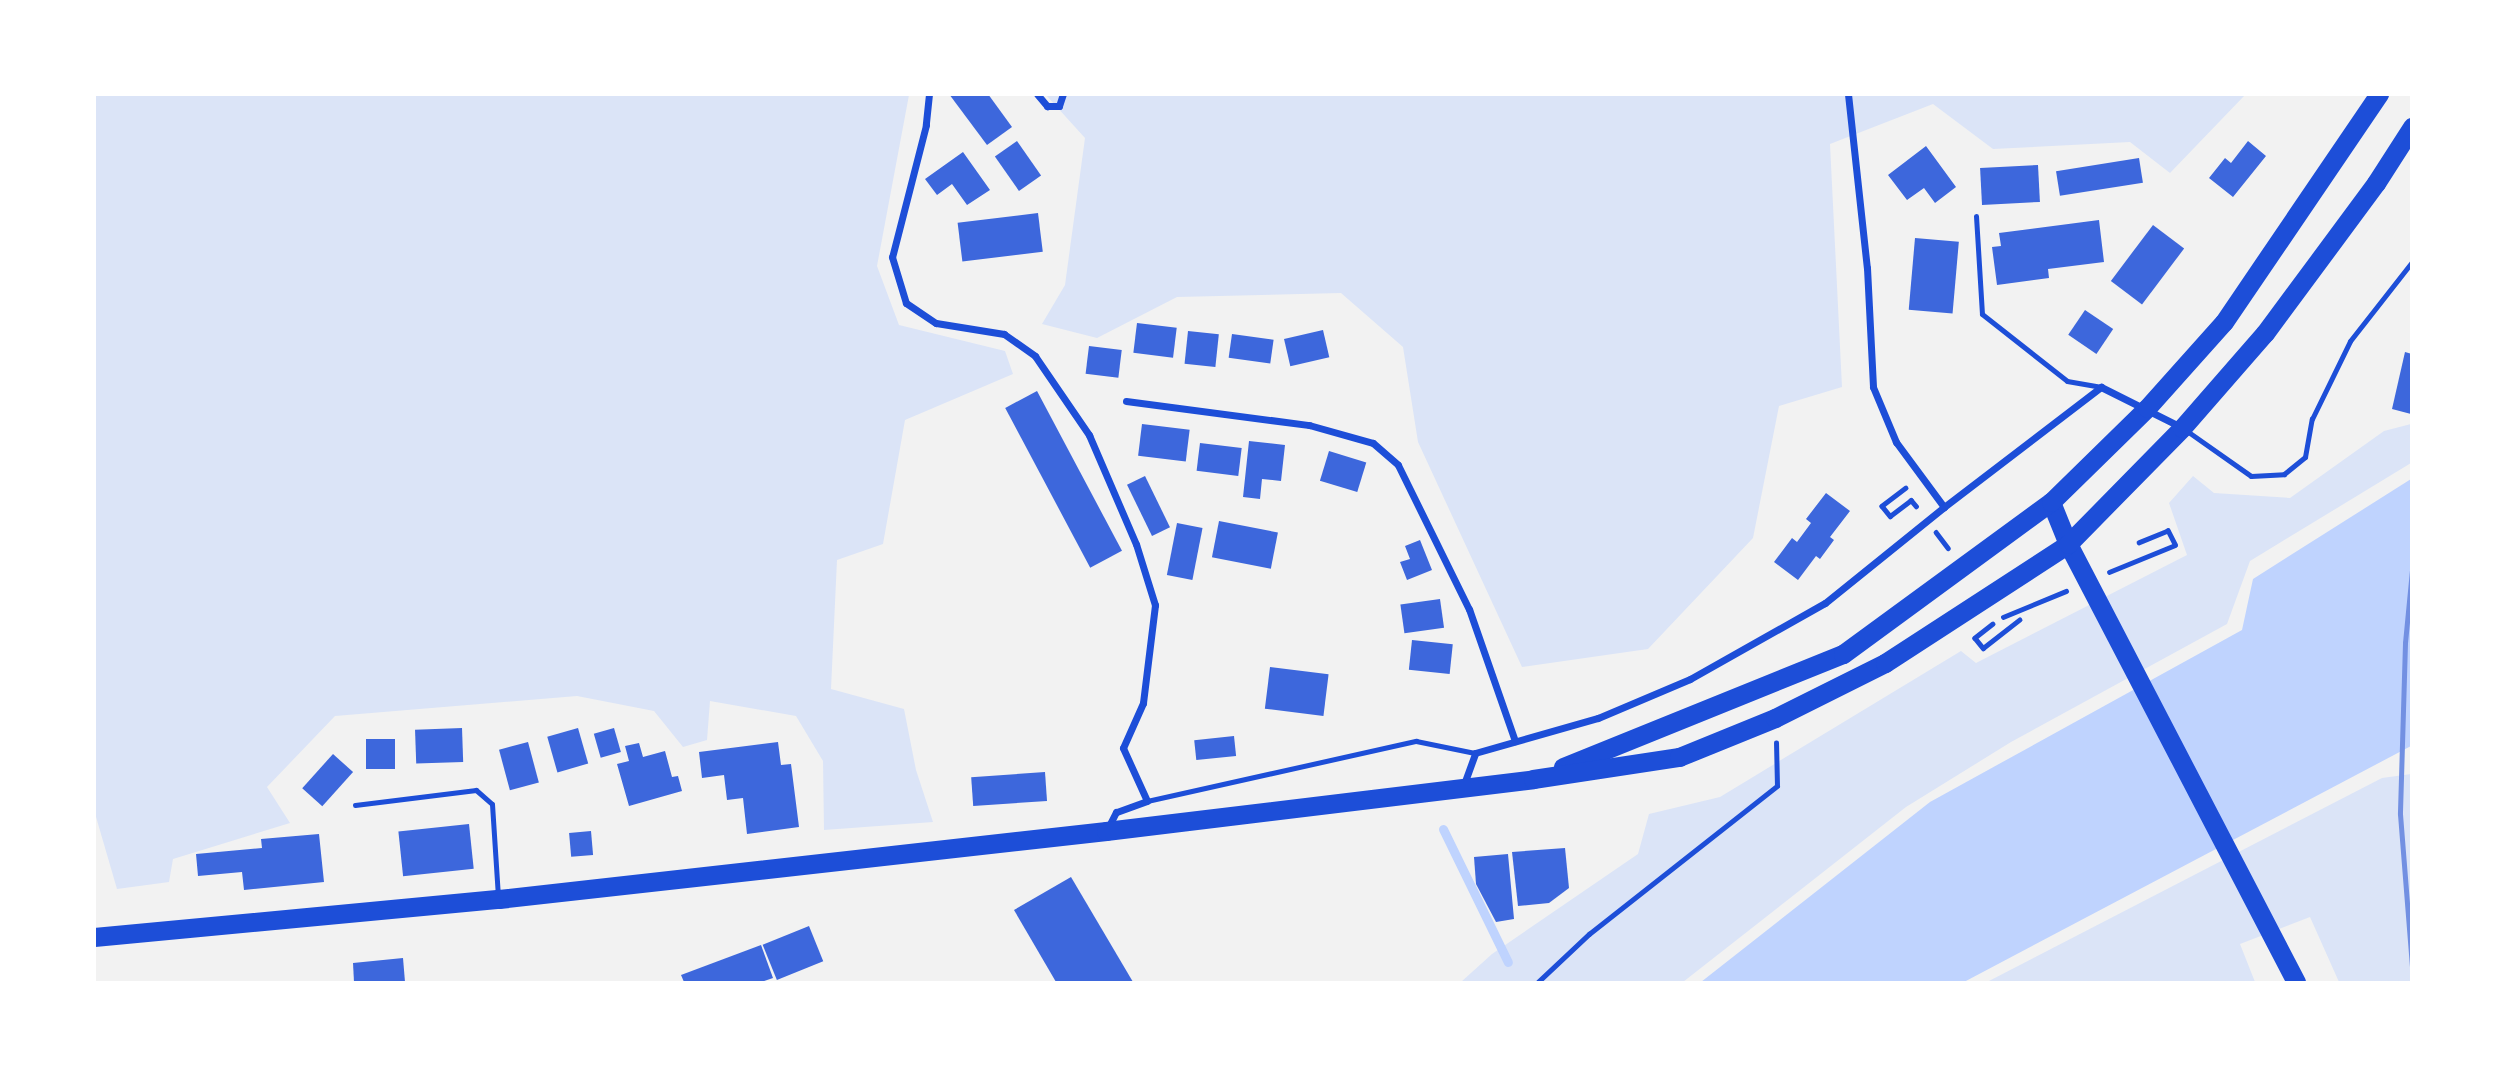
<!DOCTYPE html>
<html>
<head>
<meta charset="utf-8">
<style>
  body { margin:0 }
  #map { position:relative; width:2506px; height:1077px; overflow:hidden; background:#f2f2f2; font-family:Mulish,sans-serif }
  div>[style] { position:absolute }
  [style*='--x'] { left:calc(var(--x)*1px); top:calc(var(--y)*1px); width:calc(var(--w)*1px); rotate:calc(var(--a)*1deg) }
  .green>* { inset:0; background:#dbe4f7 }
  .water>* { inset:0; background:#bfd3fe }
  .stream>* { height:9px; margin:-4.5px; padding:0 4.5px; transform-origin:4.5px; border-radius:4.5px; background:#bfd3fe }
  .building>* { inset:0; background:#3d67dc; transform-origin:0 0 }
  .path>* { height:4.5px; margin:-2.25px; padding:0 2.25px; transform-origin:2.25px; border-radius:2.25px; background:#1d4ed8 }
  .service>* { height:5px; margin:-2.5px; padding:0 2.5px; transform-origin:2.5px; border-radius:2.5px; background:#1d4ed8 }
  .minor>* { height:7px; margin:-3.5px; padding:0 3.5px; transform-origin:3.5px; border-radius:3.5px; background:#1d4ed8 }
  .trunk>* { height:19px; margin:-9.5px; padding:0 9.5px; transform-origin:9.5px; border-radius:9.5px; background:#1d4ed8 }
  .rail>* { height:5px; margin:-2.5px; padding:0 2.5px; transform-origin:2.5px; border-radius:2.5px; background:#7290e2 }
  span { translate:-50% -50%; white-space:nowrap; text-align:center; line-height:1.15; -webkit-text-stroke:7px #fff; paint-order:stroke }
  .frame { position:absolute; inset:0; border:96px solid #fff; pointer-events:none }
</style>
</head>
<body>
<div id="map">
  <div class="green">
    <div style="clip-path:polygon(95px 94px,909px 95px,877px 266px,899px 325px,1005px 351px,1013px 374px,905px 420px,883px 544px,837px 560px,831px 689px,904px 709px,916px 770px,933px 822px,824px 830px,823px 761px,796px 716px,710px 701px,707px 740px,683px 747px,654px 711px,577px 696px,335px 716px,267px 787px,290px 823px,173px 859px,169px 882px,117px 889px,94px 810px)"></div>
    <div style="clip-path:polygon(1046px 95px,2245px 95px,2170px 173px,2130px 142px,1993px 149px,1933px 104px,1830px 144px,1842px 387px,1779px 406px,1753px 538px,1648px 649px,1522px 667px,1418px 442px,1403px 347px,1341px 293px,1177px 297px,1097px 338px,1042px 324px,1065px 285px,1085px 138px)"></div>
    <div style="clip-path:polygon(2411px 424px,2411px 463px,2250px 561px,2227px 624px,2011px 742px,1906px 807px,1683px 982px,1461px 982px,1492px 954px,1638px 854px,1649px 814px,1720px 797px,1961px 651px,1976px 663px,2187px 555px,2169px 503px,2193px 476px,2214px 493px,2290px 498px,2384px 431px)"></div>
    <div style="clip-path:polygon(2411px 774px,2411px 982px,2339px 982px,2310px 917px,2240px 944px,2255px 982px,1987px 982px,2382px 778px)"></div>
  </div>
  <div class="water">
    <div style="clip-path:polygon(2411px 479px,2411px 746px,1964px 982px,1701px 982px,1930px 802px,2242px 630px,2253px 579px)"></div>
  </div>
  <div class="stream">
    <div style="--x:1443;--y:829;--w:148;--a:64"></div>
  </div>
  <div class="building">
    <div style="clip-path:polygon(949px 94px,988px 94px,1012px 127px,987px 145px)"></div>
    <div style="left:1017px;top:141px;width:42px;height:27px;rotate:55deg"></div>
    <div style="clip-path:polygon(2248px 141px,2266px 156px,2233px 197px,2209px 178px,2225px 158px,2231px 163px)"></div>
    <div style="clip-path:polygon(1926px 146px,1956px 187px,1935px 203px,1924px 188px,1907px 200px,1888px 175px)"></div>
    <div style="clip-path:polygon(963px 152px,990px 190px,967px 205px,952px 184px,937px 195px,925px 179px)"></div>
    <div style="left:2139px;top:158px;width:25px;height:84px;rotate:81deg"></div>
    <div style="left:2038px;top:165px;width:37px;height:58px;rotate:87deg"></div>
    <div style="left:1038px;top:213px;width:39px;height:81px;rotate:83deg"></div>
    <div style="clip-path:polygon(2099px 220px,2104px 262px,2048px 269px,2049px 278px,1997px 285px,1992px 247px,2001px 246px,1999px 233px)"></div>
    <div style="left:2153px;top:225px;width:39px;height:70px;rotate:37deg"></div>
    <div style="left:1915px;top:238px;width:44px;height:72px;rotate:5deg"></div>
    <div style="left:2085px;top:310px;width:34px;height:30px;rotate:34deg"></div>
    <div style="left:1137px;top:323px;width:40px;height:30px;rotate:7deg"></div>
    <div style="left:1323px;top:330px;width:28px;height:40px;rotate:77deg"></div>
    <div style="left:1188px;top:331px;width:31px;height:33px;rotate:6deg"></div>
    <div style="left:1232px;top:334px;width:42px;height:24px;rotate:8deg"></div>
    <div style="left:1089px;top:346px;width:33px;height:28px;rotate:7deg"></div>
    <div style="clip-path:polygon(2405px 352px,2412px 354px,2411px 414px,2392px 409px)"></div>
    <div style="left:1037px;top:391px;width:181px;height:36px;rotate:62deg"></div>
    <div style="left:1142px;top:424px;width:48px;height:32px;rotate:7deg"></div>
    <div style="clip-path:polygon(1249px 441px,1285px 445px,1281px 481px,1262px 479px,1260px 499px,1243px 497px)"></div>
    <div style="left:1200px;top:443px;width:42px;height:28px;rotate:7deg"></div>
    <div style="left:1329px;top:451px;width:39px;height:31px;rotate:17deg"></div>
    <div style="left:1145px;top:476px;width:57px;height:20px;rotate:64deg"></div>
    <div style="clip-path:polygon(1826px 493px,1850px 511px,1830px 537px,1834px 540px,1820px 559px,1816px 556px,1798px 580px,1774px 562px,1792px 538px,1797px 542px,1811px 523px,1806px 519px)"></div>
    <div style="left:1219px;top:521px;width:60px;height:37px;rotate:11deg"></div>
    <div style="left:1177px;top:523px;width:26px;height:53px;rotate:11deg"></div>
    <div style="clip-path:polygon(1420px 540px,1432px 570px,1407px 580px,1400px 562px,1410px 559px,1405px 546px)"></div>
    <div style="left:1440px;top:599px;width:29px;height:40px;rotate:82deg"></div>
    <div style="left:1412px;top:640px;width:41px;height:30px;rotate:6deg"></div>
    <div style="left:1270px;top:667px;width:59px;height:42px;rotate:7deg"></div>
    <div style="left:462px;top:728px;width:34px;height:47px;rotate:88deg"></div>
    <div style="left:578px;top:728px;width:37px;height:32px;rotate:74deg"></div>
    <div style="left:614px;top:728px;width:25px;height:21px;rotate:74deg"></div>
    <div style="left:1234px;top:736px;width:20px;height:40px;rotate:84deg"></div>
    <div style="left:366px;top:739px;width:29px;height:30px"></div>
    <div style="left:528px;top:742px;width:42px;height:30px;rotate:75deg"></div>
    <div style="clip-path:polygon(778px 742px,781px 765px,791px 764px,799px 827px,747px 834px,743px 798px,727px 800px,724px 775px,702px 778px,699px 752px)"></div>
    <div style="clip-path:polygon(639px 743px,643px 757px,665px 751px,672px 777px,678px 776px,682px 791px,629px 806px,617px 764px,629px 761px,625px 746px)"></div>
    <div style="left:333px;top:754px;width:27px;height:46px;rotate:42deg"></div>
    <div style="left:1045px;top:772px;width:29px;height:74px;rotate:86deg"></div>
    <div style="left:469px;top:824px;width:45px;height:71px;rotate:84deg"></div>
    <div style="left:591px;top:831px;width:24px;height:22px;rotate:85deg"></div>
    <div style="clip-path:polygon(319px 834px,324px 882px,244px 890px,242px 872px,198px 876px,196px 854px,262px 848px,261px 839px)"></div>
    <div style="clip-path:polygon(1565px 848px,1569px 888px,1549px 903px,1518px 906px,1512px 852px)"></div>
    <div style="clip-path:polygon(1508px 854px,1514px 919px,1496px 922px,1476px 884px,1474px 857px)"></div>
    <div style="clip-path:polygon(1071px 877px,1133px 982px,1056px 982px,1014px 910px)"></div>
    <div style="left:809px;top:926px;width:38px;height:50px;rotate:68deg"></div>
    <div style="clip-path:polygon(761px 945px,773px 978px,761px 982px,684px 982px,681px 975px)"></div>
    <div style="clip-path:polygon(403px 958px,405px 982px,354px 982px,353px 963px)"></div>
  </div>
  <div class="path">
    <div style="--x:1906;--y:488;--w:30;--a:143"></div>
    <div style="--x:1882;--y:506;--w:13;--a:51"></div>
    <div style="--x:1890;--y:516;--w:26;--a:-37"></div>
    <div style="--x:1911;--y:500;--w:8;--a:50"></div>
    <div style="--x:1936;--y:532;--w:20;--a:53"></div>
    <div style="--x:2109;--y:572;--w:71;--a:-22.2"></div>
    <div style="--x:2175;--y:545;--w:16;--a:-117"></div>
    <div style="--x:2168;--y:531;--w:31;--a:158"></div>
    <div style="--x:2003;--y:617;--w:68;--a:-22.4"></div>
    <div style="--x:1993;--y:624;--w:23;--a:142"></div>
    <div style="--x:1975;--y:638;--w:13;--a:51"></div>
    <div style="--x:1983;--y:648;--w:46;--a:-37.9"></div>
    <div style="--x:1538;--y:982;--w:70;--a:-43.3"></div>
    <div style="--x:1589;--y:934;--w:239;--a:-38.2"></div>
    <div style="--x:1777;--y:786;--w:43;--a:-91.3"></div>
  </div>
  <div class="service">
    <div style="--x:1976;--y:216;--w:98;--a:86.5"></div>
    <div style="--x:1982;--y:314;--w:108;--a:38.2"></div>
    <div style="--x:2067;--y:381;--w:35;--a:10"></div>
    <div style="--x:2187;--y:431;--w:78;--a:35.1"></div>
    <div style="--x:2251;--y:476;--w:33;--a:-3"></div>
    <div style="--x:2284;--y:474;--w:27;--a:-39"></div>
    <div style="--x:2305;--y:457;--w:39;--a:-80"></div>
    <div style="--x:2312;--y:419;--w:87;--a:-64"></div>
    <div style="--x:2350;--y:341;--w:100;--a:-51.9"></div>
    <div style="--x:1147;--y:801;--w:276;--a:-12.6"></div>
    <div style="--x:1416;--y:741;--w:60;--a:11.5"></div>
    <div style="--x:355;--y:805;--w:122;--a:-7.1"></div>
    <div style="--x:476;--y:790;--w:21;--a:41"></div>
    <div style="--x:492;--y:804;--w:92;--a:86.3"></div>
  </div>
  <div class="minor">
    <div style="--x:929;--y:94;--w:31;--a:96"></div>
    <div style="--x:926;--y:125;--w:136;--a:104.4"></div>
    <div style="--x:892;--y:257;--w:48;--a:73.1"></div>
    <div style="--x:906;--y:303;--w:36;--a:34"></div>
    <div style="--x:936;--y:323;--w:69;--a:9.2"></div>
    <div style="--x:1004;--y:334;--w:38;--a:35"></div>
    <div style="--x:1035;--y:356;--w:96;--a:55.6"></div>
    <div style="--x:1089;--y:435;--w:119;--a:66.7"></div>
    <div style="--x:1136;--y:544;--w:64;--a:72.7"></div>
    <div style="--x:1155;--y:605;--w:99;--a:97"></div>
    <div style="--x:1143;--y:703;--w:49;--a:114"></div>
    <div style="--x:1123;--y:748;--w:58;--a:65.6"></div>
    <div style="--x:1147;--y:801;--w:33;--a:160"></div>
    <div style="--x:1116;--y:812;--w:18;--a:117"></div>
    <div style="--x:1037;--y:94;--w:16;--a:50"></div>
    <div style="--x:1047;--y:106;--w:12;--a:0"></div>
    <div style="--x:1059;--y:106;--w:13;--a:-72"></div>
    <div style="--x:1848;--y:94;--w:175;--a:83.8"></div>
    <div style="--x:1867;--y:268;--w:119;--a:87.1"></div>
    <div style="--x:1873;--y:387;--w:60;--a:67.3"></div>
    <div style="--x:1896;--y:442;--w:81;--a:53.6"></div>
    <div style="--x:1126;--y:401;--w:185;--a:7.5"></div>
    <div style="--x:1309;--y:425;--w:66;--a:15.7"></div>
    <div style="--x:1373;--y:443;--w:33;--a:41"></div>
    <div style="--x:1398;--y:465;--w:161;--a:63.8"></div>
    <div style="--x:1469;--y:609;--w:140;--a:70.8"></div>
    <div style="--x:1464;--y:784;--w:33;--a:-70"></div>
    <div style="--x:1475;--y:753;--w:128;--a:-15.9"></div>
    <div style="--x:1598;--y:718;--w:100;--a:-23"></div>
    <div style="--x:1690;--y:679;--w:155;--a:-29.4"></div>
    <div style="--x:1825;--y:603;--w:153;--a:-38.9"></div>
    <div style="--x:1944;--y:507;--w:198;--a:-37.4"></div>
    <div style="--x:2101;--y:387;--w:87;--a:26.6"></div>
  </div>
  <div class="trunk">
    <div style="--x:2051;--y:502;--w:45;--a:68"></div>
    <div style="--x:2068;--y:544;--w:494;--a:62.5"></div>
    <div style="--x:1563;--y:767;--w:302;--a:-22"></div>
    <div style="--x:1843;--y:654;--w:258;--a:-36.2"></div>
    <div style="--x:2051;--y:502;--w:134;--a:-44.4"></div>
    <div style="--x:2147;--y:408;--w:115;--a:-48.2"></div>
    <div style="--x:2224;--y:322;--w:276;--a:-55.8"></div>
    <div style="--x:94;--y:937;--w:407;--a:-5.4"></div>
    <div style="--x:499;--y:899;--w:611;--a:-6.39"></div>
    <div style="--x:1106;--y:831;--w:430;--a:-6.9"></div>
    <div style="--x:1533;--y:779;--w:148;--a:-8.6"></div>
    <div style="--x:1679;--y:757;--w:104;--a:-22.1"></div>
    <div style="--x:1775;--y:718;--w:123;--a:-26.6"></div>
    <div style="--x:1885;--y:663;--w:218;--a:-33"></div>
    <div style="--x:2068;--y:544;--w:163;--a:-45.5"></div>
    <div style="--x:2182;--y:428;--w:126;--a:-48.9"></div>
    <div style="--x:2265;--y:333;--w:187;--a:-53.5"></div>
    <div style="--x:2376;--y:183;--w:67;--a:-57.3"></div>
  </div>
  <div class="rail">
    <div style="--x:2412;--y:570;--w:73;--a:95.5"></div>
    <div style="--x:2405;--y:643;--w:171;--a:91.7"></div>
    <div style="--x:2400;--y:814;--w:153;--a:85.5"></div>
  </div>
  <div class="frame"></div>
</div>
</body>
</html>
